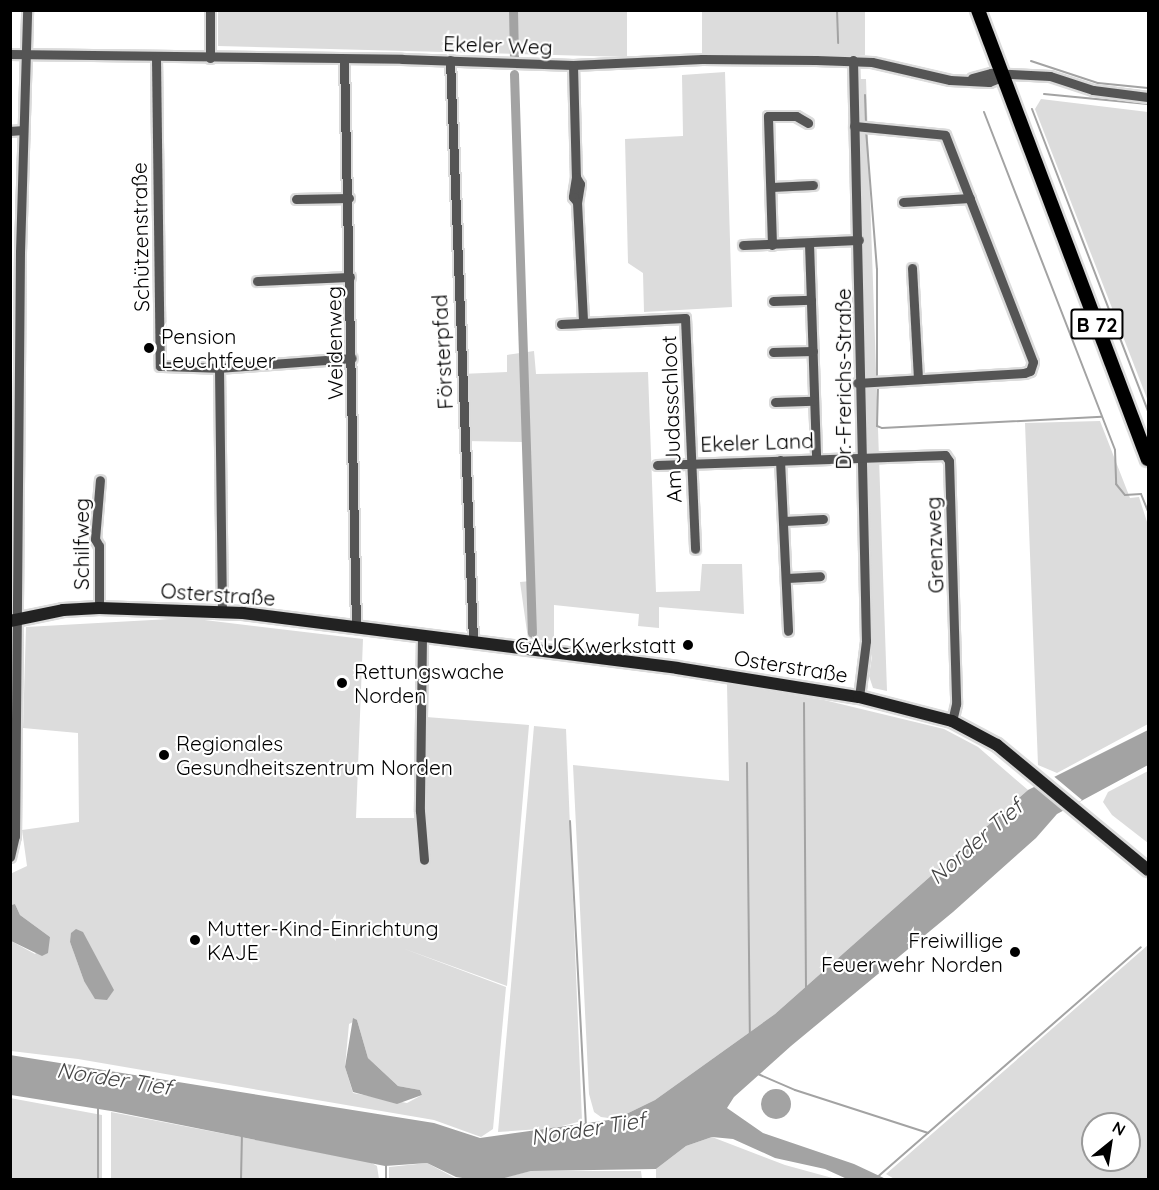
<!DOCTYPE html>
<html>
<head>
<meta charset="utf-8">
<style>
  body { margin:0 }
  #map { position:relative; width:1159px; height:1190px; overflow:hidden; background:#fff; font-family:Quicksand,sans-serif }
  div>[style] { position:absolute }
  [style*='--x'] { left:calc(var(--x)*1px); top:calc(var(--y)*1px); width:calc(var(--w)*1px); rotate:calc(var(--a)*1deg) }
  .green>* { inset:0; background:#dcdcdc; transform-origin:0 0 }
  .water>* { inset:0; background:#a3a3a3 }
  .round { border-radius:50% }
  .pier>* { inset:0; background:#fff }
  .stream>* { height:2px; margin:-1px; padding:0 1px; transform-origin:1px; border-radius:1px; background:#a3a3a3 }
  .canal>* { height:9px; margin:-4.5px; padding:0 4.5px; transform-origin:4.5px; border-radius:4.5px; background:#a3a3a3 }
  .roads { filter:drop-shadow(2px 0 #dbdbdb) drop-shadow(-2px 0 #dbdbdb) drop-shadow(0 2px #dbdbdb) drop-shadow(0 -2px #dbdbdb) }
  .street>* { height:9px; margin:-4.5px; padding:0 4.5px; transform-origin:4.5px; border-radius:4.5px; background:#555 }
  .secondary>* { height:12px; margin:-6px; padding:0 6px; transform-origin:6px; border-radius:6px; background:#222 }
  .primary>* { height:14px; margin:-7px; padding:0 7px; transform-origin:7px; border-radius:7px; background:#000 }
  .dots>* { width:16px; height:16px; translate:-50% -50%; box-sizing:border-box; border:3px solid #fff; border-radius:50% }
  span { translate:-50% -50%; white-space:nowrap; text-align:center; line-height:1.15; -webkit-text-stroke:4.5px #fff; paint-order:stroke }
  .shield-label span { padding:2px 4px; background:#fff; border:2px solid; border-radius:4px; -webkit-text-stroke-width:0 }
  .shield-label { font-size:20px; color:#000; font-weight:700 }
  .street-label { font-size:21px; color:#000 }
  .poi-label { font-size:21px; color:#000 }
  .left { translate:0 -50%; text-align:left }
  .right { translate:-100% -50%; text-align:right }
  .water-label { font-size:22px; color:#444; font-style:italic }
  .frame { position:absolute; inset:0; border:12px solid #000; pointer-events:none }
  .north { position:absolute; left:1081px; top:1112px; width:60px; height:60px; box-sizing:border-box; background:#fff; border:2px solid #999; border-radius:50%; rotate:30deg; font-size:16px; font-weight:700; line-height:24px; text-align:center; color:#000 }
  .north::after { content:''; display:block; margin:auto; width:21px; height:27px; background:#000; clip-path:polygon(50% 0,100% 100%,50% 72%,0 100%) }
</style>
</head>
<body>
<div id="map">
  <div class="green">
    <div style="clip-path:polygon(218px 11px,627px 11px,627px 57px,218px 46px)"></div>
    <div style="left:702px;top:11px;width:163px;height:44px"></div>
    <div style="clip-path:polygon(725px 72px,732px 307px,644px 312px,643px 273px,628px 263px,625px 139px,683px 136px,682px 75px)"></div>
    <div style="clip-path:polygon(856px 79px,866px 79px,887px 691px,873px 688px,869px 676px,872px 656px)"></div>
    <div style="clip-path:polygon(1041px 99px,1148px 112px,1148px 401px,1035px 109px)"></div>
    <div style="clip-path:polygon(534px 351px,536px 374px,648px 372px,656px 592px,700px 591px,702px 564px,742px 564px,744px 614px,659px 607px,659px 628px,638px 626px,639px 614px,554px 605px,554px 641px,528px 639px,520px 582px,531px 581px,525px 442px,464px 441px,461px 374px,507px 372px,507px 355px)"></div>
    <div style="clip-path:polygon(1100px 421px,1130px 498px,1139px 497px,1148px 525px,1148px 724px,1057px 773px,1038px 765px,1025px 423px)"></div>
    <div style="clip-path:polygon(evenodd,188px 618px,363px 639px,356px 818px,415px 818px,426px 717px,529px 725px,507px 986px,402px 948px,506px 987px,493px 1129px,481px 1137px,434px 1120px,78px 1059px,11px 1051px,11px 941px,35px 954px,50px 937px,20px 915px,15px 904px,11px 905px,10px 874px,27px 866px,22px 830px,79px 822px,78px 733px,23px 728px,26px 627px,188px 618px,85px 937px,95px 959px,111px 985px,84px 981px,70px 942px,85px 937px,188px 618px,357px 1020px,368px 1058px,398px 1086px,420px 1090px,422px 1095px,407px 1103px,353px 1093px,345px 1067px,349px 1024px,357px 1020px)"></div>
    <div style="clip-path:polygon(727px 684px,824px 700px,944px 729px,978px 747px,1028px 790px,775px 1014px,655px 1100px,616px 1119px,601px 1117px,594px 1112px,589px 1094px,573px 765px,729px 781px)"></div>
    <div style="clip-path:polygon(534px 726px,566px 729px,582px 1121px,554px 1128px,498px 1132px)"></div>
    <div style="clip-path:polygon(1148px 771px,1148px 843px,1112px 815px,1103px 802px,1108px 792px)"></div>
    <div style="clip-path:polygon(evenodd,1148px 945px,1148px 1179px,896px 1180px,886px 1174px,1148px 945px,1093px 1124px,1129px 1124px,1129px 1160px,1093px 1160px,1093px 1124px)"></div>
    <div style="clip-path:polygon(10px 1098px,102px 1115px,102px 1179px,11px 1179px)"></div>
    <div style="clip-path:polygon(111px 1112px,370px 1162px,377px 1166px,379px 1179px,111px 1179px)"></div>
    <div style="clip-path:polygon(712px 1137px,785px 1165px,836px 1179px,656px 1180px,656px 1169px,686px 1146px)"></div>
    <div style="clip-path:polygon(427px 1163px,455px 1178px,469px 1179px,389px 1179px,389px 1167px)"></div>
    <div style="clip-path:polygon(531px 1171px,641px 1171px,642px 1179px,498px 1179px)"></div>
  </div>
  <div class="water">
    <div style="clip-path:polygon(1148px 730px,1148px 765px,1057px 814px,1036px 838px,953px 912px,791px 1046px,734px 1097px,727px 1108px,763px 1133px,854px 1164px,886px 1179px,847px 1179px,825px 1169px,775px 1158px,733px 1139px,712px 1137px,686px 1146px,656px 1169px,531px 1171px,497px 1180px,475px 1180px,456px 1177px,427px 1163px,385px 1166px,111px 1111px,11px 1095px,10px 1055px,434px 1123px,480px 1138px,616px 1119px,655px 1100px,775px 1014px,1028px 790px)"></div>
    <div style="clip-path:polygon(15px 904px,20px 915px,50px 937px,48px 953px,42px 956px,11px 941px,11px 905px)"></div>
    <div style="clip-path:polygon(76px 929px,83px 932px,114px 990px,107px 1000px,95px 999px,84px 981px,70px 942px,71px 933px)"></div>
    <div style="clip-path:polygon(353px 1018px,357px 1020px,368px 1058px,398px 1086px,420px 1090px,422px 1095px,397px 1104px,353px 1092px,345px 1067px)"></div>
    <div class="round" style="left:761px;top:1089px;width:30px;height:30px"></div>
  </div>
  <div class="pier">
    <div style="clip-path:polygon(1051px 774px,1082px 800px,1066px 811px,1034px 784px)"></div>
  </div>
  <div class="stream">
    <div style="--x:837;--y:10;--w:33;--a:88"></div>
    <div style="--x:1031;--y:61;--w:71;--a:18.2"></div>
    <div style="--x:1098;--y:83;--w:50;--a:5.7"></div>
    <div style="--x:1044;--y:94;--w:104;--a:5.5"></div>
    <div style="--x:865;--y:95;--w:28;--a:88"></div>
    <div style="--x:1032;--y:109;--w:324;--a:69"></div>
    <div style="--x:984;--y:112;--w:362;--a:68.8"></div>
    <div style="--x:1115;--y:450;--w:34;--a:88"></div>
    <div style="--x:1116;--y:484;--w:14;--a:51"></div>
    <div style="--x:1125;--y:495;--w:16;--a:-4"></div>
    <div style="--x:1141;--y:494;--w:18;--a:68"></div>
    <div style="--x:866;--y:130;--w:139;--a:85.5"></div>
    <div style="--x:877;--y:269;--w:109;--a:90"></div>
    <div style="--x:878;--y:386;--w:40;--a:91.4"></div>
    <div style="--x:877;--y:426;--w:5;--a:22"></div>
    <div style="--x:882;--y:428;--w:220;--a:-2.9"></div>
    <div style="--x:804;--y:703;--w:285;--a:89.6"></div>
    <div style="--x:747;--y:763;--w:271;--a:89.4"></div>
    <div style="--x:570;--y:821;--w:306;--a:87"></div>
    <div style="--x:758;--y:1074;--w:40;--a:23.4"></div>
    <div style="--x:795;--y:1090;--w:140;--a:17.9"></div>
    <div style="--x:386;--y:1164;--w:16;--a:90"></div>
    <div style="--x:98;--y:1180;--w:73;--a:-90"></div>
    <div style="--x:241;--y:1180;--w:46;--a:-88.8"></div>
    <div style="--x:874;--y:1180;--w:354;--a:-41.1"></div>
  </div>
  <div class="canal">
    <div style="--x:513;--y:10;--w:48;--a:88.8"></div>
    <div style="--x:514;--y:74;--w:559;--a:88.16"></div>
  </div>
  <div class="roads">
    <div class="street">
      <div style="--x:10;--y:54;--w:392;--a:0.7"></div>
      <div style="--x:402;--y:59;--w:171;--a:2"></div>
      <div style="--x:573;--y:65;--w:129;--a:-2.7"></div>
      <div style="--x:702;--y:59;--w:114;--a:0.5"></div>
      <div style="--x:816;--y:60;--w:56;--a:2"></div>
      <div style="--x:872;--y:62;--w:80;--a:13"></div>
      <div style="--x:950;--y:80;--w:39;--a:3"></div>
      <div style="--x:989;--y:82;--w:16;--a:-22"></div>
      <div style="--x:156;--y:58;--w:308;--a:89.3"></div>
      <div style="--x:160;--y:366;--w:59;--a:1.9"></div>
      <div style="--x:219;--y:368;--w:243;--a:89.3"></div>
      <div style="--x:210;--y:58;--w:48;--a:-90"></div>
      <div style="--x:344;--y:59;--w:568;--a:88.79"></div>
      <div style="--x:450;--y:60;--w:581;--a:87.73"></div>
      <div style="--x:853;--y:60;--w:581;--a:88.72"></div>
      <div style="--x:866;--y:641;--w:56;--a:97.1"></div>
      <div style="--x:573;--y:65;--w:112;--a:88.5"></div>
      <div style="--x:576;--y:177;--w:8;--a:60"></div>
      <div style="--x:580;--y:184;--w:18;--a:99"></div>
      <div style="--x:972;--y:78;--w:20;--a:-15"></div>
      <div style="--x:991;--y:73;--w:59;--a:2.9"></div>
      <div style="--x:1050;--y:76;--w:45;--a:18"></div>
      <div style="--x:1093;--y:90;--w:55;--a:7.3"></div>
      <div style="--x:854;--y:126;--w:91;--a:5.6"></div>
      <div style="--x:945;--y:135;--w:243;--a:68.8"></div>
      <div style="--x:1033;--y:362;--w:9;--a:108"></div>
      <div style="--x:1030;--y:371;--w:6;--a:162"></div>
      <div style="--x:1024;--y:373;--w:167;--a:176.6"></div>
      <div style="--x:10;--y:131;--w:13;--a:-4"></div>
      <div style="--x:576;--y:177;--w:20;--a:99"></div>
      <div style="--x:573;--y:197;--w:6;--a:51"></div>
      <div style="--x:577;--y:202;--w:120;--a:87.1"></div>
      <div style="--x:771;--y:187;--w:42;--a:-2.7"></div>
      <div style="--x:296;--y:199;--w:53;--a:-1.1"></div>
      <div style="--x:903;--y:202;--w:67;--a:-3.4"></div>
      <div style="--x:809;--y:243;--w:215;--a:88.1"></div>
      <div style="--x:743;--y:245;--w:116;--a:-2.5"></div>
      <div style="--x:772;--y:245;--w:129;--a:-91.8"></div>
      <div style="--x:768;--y:116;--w:28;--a:0"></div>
      <div style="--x:796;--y:116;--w:14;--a:30"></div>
      <div style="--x:912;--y:268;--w:111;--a:86.9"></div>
      <div style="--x:257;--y:281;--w:93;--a:-2.5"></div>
      <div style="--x:773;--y:301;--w:38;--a:-2"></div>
      <div style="--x:561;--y:324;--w:124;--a:-2.8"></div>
      <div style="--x:685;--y:318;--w:231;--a:87.5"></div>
      <div style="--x:773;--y:352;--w:40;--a:-1.4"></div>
      <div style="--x:219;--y:368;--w:133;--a:-4.3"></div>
      <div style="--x:775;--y:402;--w:38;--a:-2"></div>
      <div style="--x:780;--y:460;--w:171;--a:87.3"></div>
      <div style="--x:657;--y:465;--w:288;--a:-2"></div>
      <div style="--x:945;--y:455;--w:7;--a:56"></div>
      <div style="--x:949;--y:461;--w:243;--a:88.3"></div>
      <div style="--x:956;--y:704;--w:17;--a:103"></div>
      <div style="--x:784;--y:521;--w:39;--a:-3"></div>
      <div style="--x:787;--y:578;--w:33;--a:-3"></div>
      <div style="--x:99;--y:608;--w:62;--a:-90"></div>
      <div style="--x:99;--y:546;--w:8;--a:-120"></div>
      <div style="--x:95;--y:539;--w:59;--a:-85.2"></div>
      <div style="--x:422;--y:635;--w:176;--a:90.7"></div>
      <div style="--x:420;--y:811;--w:49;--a:85.3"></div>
      <div style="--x:10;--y:857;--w:22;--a:-77"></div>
      <div style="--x:15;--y:836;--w:584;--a:-89.51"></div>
      <div style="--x:20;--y:252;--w:242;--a:-88.3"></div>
    </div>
    <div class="secondary">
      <div style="--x:10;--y:621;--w:54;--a:-11.7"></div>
      <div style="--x:63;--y:610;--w:36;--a:-3"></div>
      <div style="--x:99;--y:608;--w:144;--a:2"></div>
      <div style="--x:243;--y:613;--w:437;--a:7.2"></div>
      <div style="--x:677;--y:668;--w:184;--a:9.1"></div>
      <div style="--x:859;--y:697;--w:96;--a:14.5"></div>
      <div style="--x:952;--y:721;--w:51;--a:28.1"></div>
      <div style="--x:997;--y:745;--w:196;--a:39.6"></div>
    </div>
    <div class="primary">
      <div style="--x:978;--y:10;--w:480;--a:69.3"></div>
    </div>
  </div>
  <div class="dots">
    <div style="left:149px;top:348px;background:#000"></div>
    <div style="left:688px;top:645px;background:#000"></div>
    <div style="left:342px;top:683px;background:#000"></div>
    <div style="left:164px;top:755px;background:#000"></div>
    <div style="left:195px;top:940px;background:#000"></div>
    <div style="left:1015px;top:952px;background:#000"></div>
  </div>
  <div class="shield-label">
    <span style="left:1097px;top:324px">B 72</span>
  </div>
  <div class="street-label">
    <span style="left:498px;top:45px;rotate:2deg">Ekeler Weg</span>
    <span style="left:140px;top:237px;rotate:-91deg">Schützenstraße</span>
    <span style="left:334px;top:343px;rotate:-91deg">Weidenweg</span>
    <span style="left:442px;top:352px;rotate:-93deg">Försterpfad</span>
    <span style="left:843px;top:379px;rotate:-90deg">Dr.-Frerichs-Straße</span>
    <span style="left:671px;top:419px;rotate:-92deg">Am Judasschloot</span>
    <span style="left:757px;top:442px;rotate:-2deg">Ekeler Land</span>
    <span style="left:81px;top:544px;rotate:-90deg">Schilfweg</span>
    <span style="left:934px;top:545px;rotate:-92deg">Grenzweg</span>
    <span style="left:218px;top:594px;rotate:4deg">Osterstraße</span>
    <span style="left:791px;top:666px;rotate:9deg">Osterstraße</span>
  </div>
  <div class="poi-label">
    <span class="left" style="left:161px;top:348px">Pension<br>Leuchtfeuer</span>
    <span class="right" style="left:676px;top:645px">GAUCKwerkstatt</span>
    <span class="left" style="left:354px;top:683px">Rettungswache<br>Norden</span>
    <span class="left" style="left:176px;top:755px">Regionales<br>Gesundheitszentrum Norden</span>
    <span class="left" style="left:207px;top:940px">Mutter-Kind-Einrichtung<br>KAJE</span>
    <span class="right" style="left:1003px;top:952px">Freiwillige<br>Feuerwehr Norden</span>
  </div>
  <div class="water-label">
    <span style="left:976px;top:842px;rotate:-41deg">Norder Tief</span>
    <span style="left:114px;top:1079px;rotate:9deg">Norder Tief</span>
    <span style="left:588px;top:1129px;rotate:-9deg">Norder Tief</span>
  </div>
  <div class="frame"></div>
  <div class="north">N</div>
</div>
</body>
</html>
